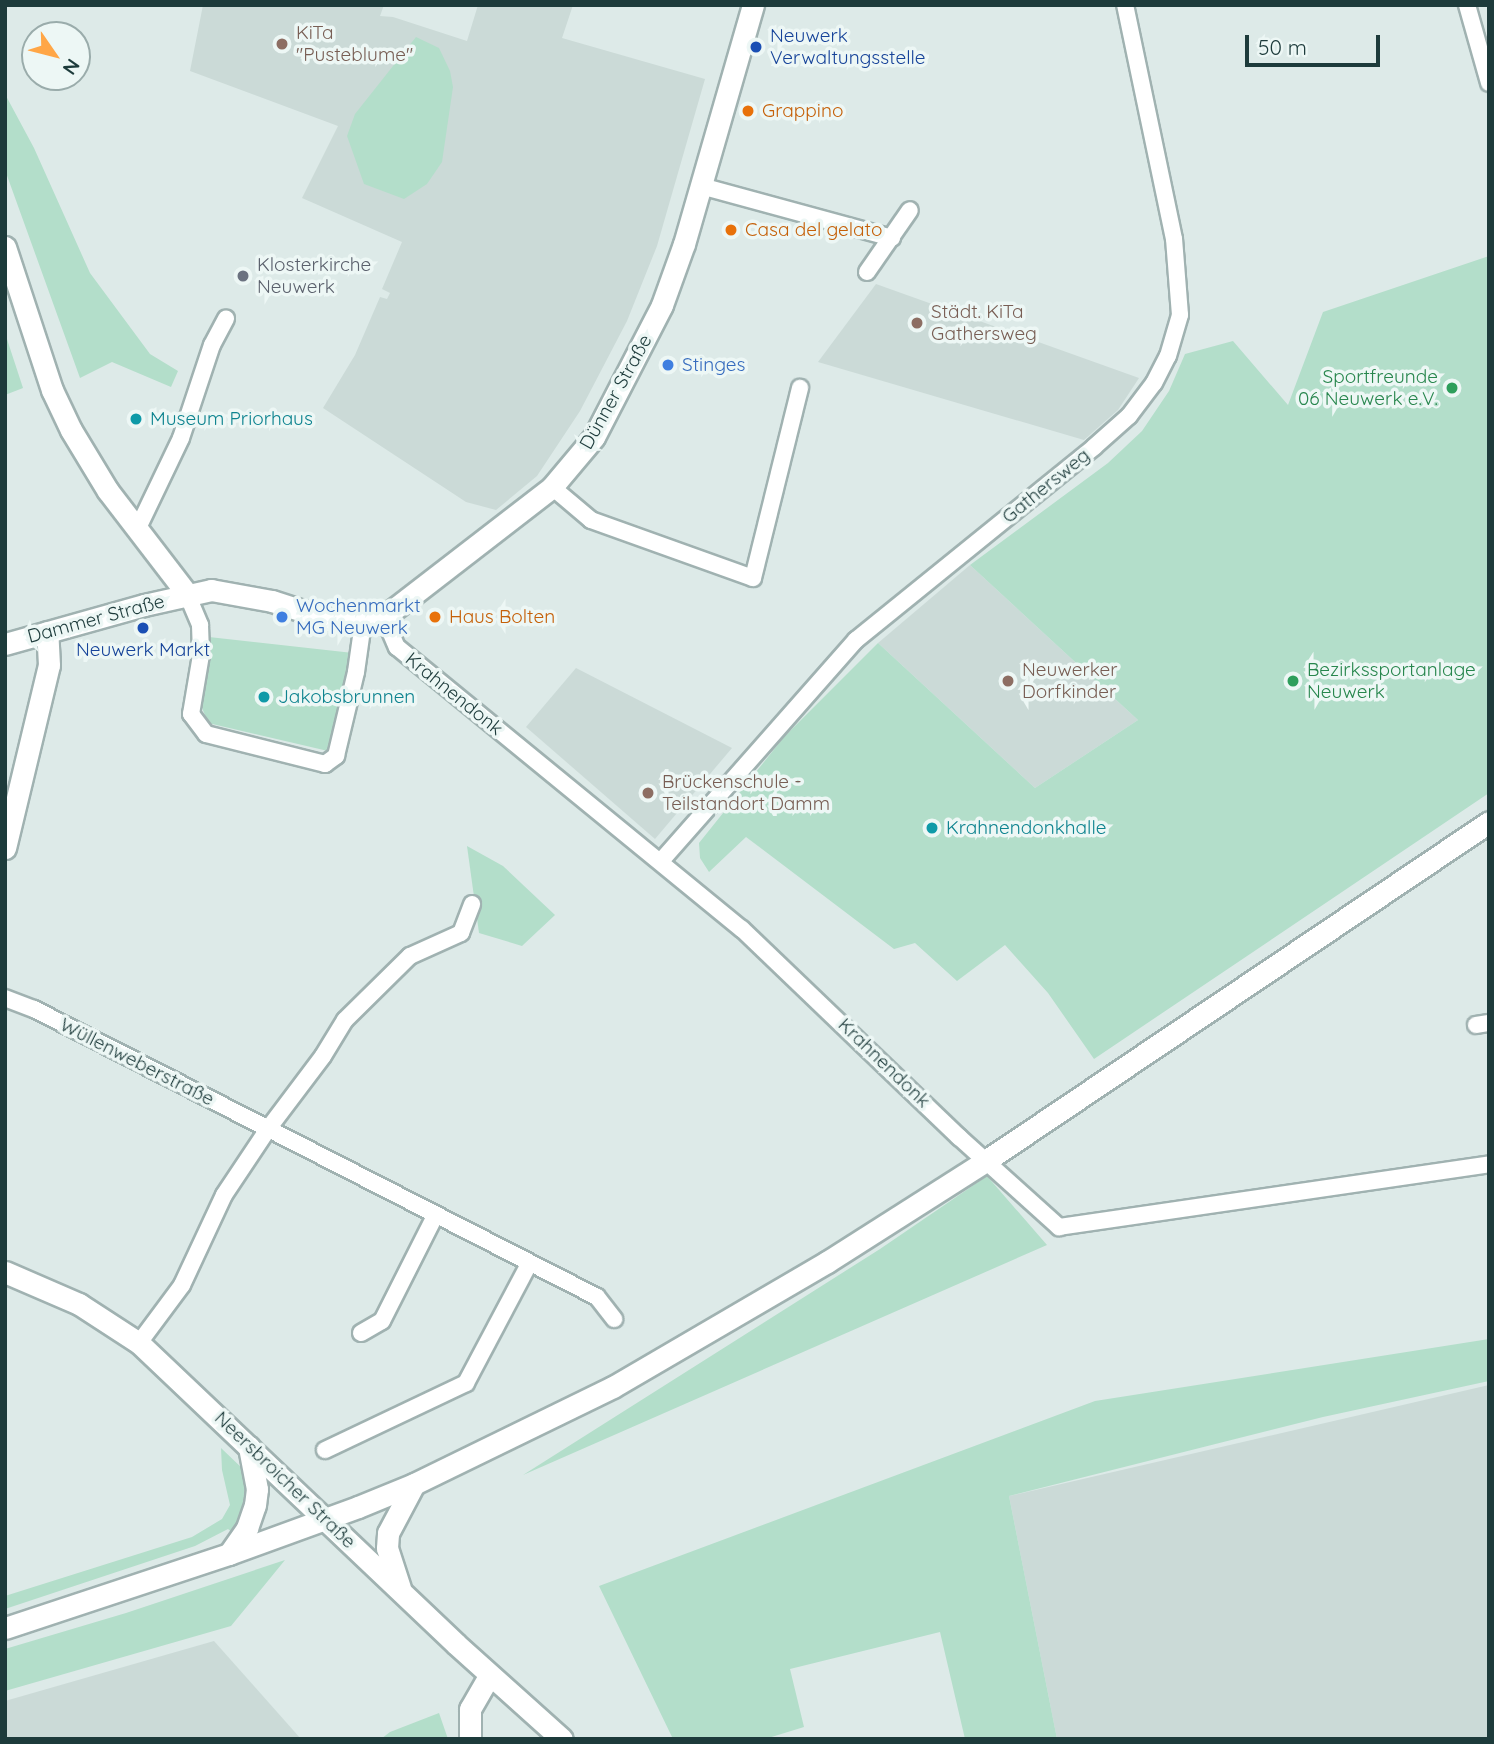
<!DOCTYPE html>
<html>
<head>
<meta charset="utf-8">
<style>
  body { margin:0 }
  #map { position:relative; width:1494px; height:1744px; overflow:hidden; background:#ddeae8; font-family:Quicksand,sans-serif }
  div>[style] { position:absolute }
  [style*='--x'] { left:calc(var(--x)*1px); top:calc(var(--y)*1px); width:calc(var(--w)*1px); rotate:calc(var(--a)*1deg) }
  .built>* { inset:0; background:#cbdad7 }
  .green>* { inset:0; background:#b3deca }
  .roads { filter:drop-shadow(2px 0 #a0b2b1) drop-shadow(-2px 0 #a0b2b1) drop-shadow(0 2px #a0b2b1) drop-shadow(0 -2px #a0b2b1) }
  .street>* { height:16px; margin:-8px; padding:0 8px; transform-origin:8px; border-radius:8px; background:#fff }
  .secondary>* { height:21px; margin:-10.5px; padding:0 10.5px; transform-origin:10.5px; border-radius:10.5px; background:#fff }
  .dots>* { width:19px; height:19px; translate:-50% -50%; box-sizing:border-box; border:4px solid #edf7f5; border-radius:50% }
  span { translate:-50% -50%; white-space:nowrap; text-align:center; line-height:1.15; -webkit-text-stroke:7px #edf7f5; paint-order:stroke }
  .education-label { font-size:19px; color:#785e54 }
  .left { translate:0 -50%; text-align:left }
  .transit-label { font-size:19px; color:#164399 }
  .food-label { font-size:19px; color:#c56008 }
  .worship-label { font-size:19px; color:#5b616d }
  .shop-label { font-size:19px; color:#366cbe }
  .leisure-label { font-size:19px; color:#27864d }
  .right { translate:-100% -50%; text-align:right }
  .street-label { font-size:19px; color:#1d3b3b }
  .culture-label { font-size:19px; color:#0d838f }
  .frame { position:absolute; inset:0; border:7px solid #1d3b3b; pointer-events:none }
  .north { position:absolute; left:21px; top:21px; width:70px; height:70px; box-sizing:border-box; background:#edf7f5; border:2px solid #9aacab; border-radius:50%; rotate:125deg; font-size:19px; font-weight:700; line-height:28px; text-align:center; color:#1d3b3b }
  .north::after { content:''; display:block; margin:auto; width:24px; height:32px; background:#ffa646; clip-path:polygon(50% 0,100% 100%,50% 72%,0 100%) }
  .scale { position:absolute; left:1245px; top:35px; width:135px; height:32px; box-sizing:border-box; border:4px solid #1d3b3b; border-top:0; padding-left:9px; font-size:21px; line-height:24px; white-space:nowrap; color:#1d3b3b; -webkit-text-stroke:5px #edf7f5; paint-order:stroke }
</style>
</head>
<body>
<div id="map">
  <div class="built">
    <div style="clip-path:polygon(203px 5px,384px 5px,380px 16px,393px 17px,467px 41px,478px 5px,573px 5px,562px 38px,705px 79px,657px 246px,627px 321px,580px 411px,537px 476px,496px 510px,466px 502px,323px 408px,355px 355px,380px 297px,387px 299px,390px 293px,382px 289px,402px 242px,302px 198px,338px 126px,190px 71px)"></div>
    <div style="clip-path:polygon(876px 284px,1139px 378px,1118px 410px,1084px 440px,818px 362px)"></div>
    <div style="clip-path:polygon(970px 565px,1138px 720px,1035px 788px,878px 643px)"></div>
    <div style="clip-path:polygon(576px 668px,732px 748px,655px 839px,526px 727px)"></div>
    <div style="clip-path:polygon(1489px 1385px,1489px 1739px,1057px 1739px,1009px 1496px)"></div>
    <div style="clip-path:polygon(214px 1641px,301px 1739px,5px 1739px,5px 1701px)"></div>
  </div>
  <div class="green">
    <div style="clip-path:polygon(416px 37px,439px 48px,450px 71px,453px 87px,442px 162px,427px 184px,404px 199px,364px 184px,347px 136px,355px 114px)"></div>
    <div style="clip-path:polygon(5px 94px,34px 148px,90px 273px,150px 354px,178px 371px,171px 387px,112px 362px,80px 378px,5px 170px)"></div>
    <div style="clip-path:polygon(1489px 256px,1489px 793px,1094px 1059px,1048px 993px,1005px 945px,957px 981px,915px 943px,894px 949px,746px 837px,709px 872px,700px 858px,699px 843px,784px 737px,878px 643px,1035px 788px,1138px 720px,970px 565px,1108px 463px,1142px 431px,1169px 391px,1185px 354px,1233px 341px,1288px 405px,1323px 312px)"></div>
    <div style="clip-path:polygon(5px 333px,23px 388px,5px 395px)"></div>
    <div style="clip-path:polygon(209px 637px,353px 653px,328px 751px,208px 723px,201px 705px)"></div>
    <div style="clip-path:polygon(467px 846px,503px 866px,555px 915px,522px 946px,479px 933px)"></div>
    <div style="clip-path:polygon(987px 1176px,1047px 1245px,523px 1475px,880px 1249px)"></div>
    <div style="clip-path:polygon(1489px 1339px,1489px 1381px,1323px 1417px,1009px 1496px,1057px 1739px,965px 1739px,940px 1632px,790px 1669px,804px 1727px,765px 1739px,673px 1739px,599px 1586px,1095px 1401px)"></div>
    <div style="clip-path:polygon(221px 1448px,244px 1470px,249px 1489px,245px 1516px,233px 1533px,228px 1529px,195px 1546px,5px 1609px,5px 1596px,192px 1537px,222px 1519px,230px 1505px,222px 1470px)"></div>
    <div style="clip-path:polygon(285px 1560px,231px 1626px,5px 1691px,5px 1649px,126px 1613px)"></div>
    <div style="clip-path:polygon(439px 1713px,448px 1739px,381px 1739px,390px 1732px)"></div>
  </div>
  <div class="roads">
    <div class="street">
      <div style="--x:1467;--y:5;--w:81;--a:74.2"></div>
      <div style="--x:701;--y:186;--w:198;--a:15.2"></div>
      <div style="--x:867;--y:272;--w:75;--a:-55.3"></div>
      <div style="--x:552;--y:487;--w:51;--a:40.2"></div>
      <div style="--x:591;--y:520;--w:172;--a:19.7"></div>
      <div style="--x:753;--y:578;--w:196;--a:-76.1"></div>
      <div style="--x:137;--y:530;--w:102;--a:-64.4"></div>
      <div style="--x:181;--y:438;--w:98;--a:-71.6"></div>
      <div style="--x:212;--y:345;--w:30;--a:-62"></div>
      <div style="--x:187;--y:594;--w:34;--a:67"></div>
      <div style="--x:200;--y:625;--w:30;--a:88"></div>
      <div style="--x:201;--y:655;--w:60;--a:99.6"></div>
      <div style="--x:191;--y:714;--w:25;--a:53"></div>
      <div style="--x:206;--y:734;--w:123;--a:14.1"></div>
      <div style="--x:325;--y:764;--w:14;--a:-36"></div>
      <div style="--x:336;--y:756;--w:86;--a:-76.6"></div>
      <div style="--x:356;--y:672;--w:49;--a:-81.9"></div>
      <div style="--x:384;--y:617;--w:33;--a:67"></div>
      <div style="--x:397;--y:647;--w:446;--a:39.3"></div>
      <div style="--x:742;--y:929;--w:301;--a:43.8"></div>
      <div style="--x:959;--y:1137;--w:135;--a:42"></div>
      <div style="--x:1059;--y:1227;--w:435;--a:-8.3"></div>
      <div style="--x:661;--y:861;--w:295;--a:-48.6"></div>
      <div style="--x:856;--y:640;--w:306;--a:-39"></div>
      <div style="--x:1094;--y:447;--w:47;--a:-41.5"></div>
      <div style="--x:1129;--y:416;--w:41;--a:-52.9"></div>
      <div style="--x:1154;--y:383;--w:30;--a:-63"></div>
      <div style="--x:1168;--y:356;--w:43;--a:-73.7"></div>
      <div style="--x:1180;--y:315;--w:76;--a:-94.5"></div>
      <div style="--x:1174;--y:239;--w:239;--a:-101.8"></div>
      <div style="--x:5;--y:998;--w:31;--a:21"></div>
      <div style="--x:34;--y:1009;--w:632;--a:27.09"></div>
      <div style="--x:597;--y:1297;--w:28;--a:52"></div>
      <div style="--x:1476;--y:1025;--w:13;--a:-9"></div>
      <div style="--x:361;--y:1333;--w:24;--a:-30"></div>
      <div style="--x:382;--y:1321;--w:118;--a:-63.2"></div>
      <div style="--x:139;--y:1343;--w:72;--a:-53.4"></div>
      <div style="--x:182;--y:1285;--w:99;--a:-65"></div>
      <div style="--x:224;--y:1195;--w:79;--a:-56.3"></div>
      <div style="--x:268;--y:1129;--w:91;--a:-53"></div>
      <div style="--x:323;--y:1056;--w:42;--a:-58.6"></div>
      <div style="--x:345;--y:1020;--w:91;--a:-44.6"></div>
      <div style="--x:410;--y:956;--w:56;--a:-24.3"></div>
      <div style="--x:461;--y:933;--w:31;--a:-69"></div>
      <div style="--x:325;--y:1450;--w:156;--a:-25.4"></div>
      <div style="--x:466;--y:1383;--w:135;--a:-62.1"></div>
    </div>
    <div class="secondary">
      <div style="--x:5;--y:247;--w:151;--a:71.8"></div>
      <div style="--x:52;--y:390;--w:44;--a:64.6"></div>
      <div style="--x:71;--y:430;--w:71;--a:58.8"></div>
      <div style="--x:108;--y:491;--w:130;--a:52.5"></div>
      <div style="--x:5;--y:644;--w:144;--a:-15.7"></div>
      <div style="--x:144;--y:605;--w:69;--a:-12.6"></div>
      <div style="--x:211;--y:590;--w:62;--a:10.2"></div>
      <div style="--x:272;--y:601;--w:55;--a:18.1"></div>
      <div style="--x:324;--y:618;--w:39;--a:7"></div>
      <div style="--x:363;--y:623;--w:22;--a:-16"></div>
      <div style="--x:384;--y:617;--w:212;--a:-37.7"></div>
      <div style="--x:552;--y:487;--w:65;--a:-50"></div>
      <div style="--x:594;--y:437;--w:148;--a:-62.7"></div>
      <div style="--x:662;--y:305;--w:65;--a:-70.2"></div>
      <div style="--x:684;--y:244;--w:249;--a:-73.9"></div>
      <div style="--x:5;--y:848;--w:188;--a:-76.5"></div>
      <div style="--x:49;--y:665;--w:33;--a:-93"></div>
      <div style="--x:5;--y:1272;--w:81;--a:23.4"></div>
      <div style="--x:79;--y:1304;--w:72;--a:33"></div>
      <div style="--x:139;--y:1343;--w:437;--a:43.5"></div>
      <div style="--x:456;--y:1644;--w:142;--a:41.9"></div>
      <div style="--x:229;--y:1554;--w:32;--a:-55"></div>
      <div style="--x:247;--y:1528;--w:24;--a:-71"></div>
      <div style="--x:255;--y:1505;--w:16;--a:-83"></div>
      <div style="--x:257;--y:1489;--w:43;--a:-100.8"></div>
      <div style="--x:400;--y:1588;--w:42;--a:-108"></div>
      <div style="--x:387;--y:1548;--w:15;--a:-86"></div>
      <div style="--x:388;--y:1533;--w:55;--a:-62"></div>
      <div style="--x:5;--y:1628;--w:236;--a:-18.3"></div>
      <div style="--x:229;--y:1554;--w:137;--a:-20"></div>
      <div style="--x:358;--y:1507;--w:61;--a:-22.3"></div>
      <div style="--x:414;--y:1484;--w:221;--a:-26"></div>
      <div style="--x:613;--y:1387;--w:248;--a:-30.3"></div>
      <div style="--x:827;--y:1262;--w:190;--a:-32.5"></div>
      <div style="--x:987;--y:1160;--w:605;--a:-33.95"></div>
      <div style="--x:470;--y:1739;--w:30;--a:-90"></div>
      <div style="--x:470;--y:1709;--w:39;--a:-60"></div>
    </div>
  </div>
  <div class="dots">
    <div style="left:282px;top:44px;background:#8d6e63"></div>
    <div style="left:756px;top:47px;background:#1a4fb4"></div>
    <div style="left:748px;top:111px;background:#e8710a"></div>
    <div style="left:731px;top:230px;background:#e8710a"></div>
    <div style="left:243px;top:276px;background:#6b7280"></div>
    <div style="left:917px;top:323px;background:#8d6e63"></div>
    <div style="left:668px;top:365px;background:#3f7fe0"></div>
    <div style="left:1452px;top:388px;background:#2e9e5b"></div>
    <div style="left:136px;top:419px;background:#0f9aa8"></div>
    <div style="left:282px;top:617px;background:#3f7fe0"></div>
    <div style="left:435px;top:617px;background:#e8710a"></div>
    <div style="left:143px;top:628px;background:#1a4fb4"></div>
    <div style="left:1008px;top:681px;background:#8d6e63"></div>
    <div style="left:1293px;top:681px;background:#2e9e5b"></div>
    <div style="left:264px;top:697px;background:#0f9aa8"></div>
    <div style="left:648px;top:793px;background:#8d6e63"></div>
    <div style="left:932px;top:828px;background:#0f9aa8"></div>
  </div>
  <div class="education-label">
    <span class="left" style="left:296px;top:44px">KiTa<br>"Pusteblume"</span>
    <span class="left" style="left:931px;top:323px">Städt. KiTa<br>Gathersweg</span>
    <span class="left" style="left:1022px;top:681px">Neuwerker<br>Dorfkinder</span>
    <span class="left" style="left:662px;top:793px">Brückenschule -<br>Teilstandort Damm</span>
  </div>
  <div class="transit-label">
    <span class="left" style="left:770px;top:47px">Neuwerk<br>Verwaltungsstelle</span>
    <span style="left:143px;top:650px">Neuwerk Markt</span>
  </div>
  <div class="food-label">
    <span class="left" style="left:762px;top:111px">Grappino</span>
    <span class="left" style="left:745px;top:230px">Casa del gelato</span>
    <span class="left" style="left:449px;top:617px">Haus Bolten</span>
  </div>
  <div class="worship-label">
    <span class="left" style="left:257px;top:276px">Klosterkirche<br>Neuwerk</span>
  </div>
  <div class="shop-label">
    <span class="left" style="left:682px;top:365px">Stinges</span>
    <span class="left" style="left:296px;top:617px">Wochenmarkt<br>MG Neuwerk</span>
  </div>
  <div class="leisure-label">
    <span class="right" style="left:1438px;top:388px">Sportfreunde<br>06 Neuwerk e.V.</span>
    <span class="left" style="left:1307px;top:681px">Bezirkssportanlage<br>Neuwerk</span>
  </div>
  <div class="street-label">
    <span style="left:616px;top:392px;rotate:-61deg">Dünner Straße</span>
    <span style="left:1046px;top:486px;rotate:-39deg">Gathersweg</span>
    <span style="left:96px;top:619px;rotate:-15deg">Dammer Straße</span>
    <span style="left:454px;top:694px;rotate:39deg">Krahnendonk</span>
    <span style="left:137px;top:1062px;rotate:27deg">Wüllenweberstraße</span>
    <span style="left:884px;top:1063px;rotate:44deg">Krahnendonk</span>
    <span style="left:285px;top:1480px;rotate:44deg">Neersbroicher Straße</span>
  </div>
  <div class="culture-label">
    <span class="left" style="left:150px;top:419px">Museum Priorhaus</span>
    <span class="left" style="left:278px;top:697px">Jakobsbrunnen</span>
    <span class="left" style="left:946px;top:828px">Krahnendonkhalle</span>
  </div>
  <div class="frame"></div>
  <div class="north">N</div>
  <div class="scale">50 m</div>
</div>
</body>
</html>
